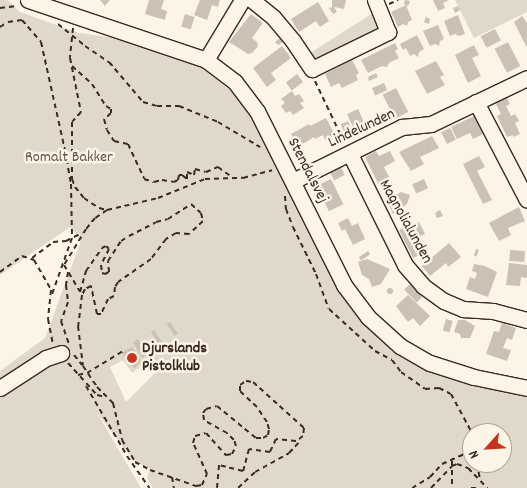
<!DOCTYPE html>
<html>
<head>
<meta charset="utf-8">
<style>
  body { margin:0 }
  #map { position:relative; width:527px; height:488px; overflow:hidden; background:#fcf5e5; font-family:Dekko,sans-serif }
  div>[style] { position:absolute }
  [style*='--x'] { left:calc(var(--x)*1px); top:calc(var(--y)*1px); width:calc(var(--w)*1px); rotate:calc(var(--a)*1deg) }
  .green>* { inset:0; background:#e0d8c8 }
  .building>* { inset:0; background:#ccc2b3; transform-origin:0 0 }
  .round { border-radius:50% }
  .path>* { height:2px; margin-top:-1px; transform-origin:0; background:repeating-linear-gradient(90deg,#3b2a1e 0 5px,transparent 0 9px) }
  .roads { filter:drop-shadow(1px 0 #3b2a1e) drop-shadow(-1px 0 #3b2a1e) drop-shadow(0 1px #3b2a1e) drop-shadow(0 -1px #3b2a1e) }
  .minor>* { height:15px; margin:-7.5px; padding:0 7.5px; transform-origin:7.5px; border-radius:7.5px; background:#fcf5e5 }
  .dots>* { width:14px; height:14px; translate:-50% -50%; box-sizing:border-box; border:2px solid #fcf5e5; border-radius:50% }
  span { translate:-50% -50%; white-space:nowrap; text-align:center; line-height:1.15; -webkit-text-stroke:5px #fcf5e5; paint-order:stroke }
  .street-label { font-size:16px; color:#3b2a1e }
  .park-label { font-size:16px; color:#645648 }
  .poi-label { font-size:16px; color:#3b2a1e; font-weight:700 }
  .left { translate:0 -50%; text-align:left }
  .north { position:absolute; left:462px; top:423px; width:50px; height:50px; box-sizing:border-box; background:#fcf5e5; border:1px solid #afa495; border-radius:50%; rotate:244deg; font-size:14px; font-weight:700; line-height:20px; text-align:center; color:#3b2a1e }
  .north::after { content:''; display:block; margin:auto; width:18px; height:22px; background:#c8321e; clip-path:polygon(50% 0,100% 100%,50% 72%,0 100%) }
</style>
</head>
<body>
<div id="map">
  <div class="green">
    <div style="clip-path:polygon(evenodd,0 0,8px 0,20px 12px,79px 33px,130px 40px,192px 61px,235px 94px,264px 136px,340px 290px,354px 312px,383px 342px,423px 369px,472px 385px,527px 394px,527px 488px,153px 488px,147px 478px,150px 469px,135px 462px,97px 413px,141px 488px,0 488px,0 371px,45px 338px,81px 241px,70px 227px,0 275px,0 0,152px 357px,160px 368px,126px 402px,110px 367px,123px 360px,132px 373px,152px 357px,0 0,472px 433px,502px 433px,502px 463px,472px 463px,472px 433px)"></div>
    <div style="clip-path:polygon(455px 0,527px 0,527px 12px,474px 38px)"></div>
    <div style="clip-path:polygon(376px 11px,382px 27px,319px 63px,307px 55px)"></div>
  </div>
  <div class="building">
    <div style="clip-path:polygon(100px 0,110px 0,105px 6px)"></div>
    <div style="clip-path:polygon(149px 0,164px 0,161px 9px,167px 11px,165px 20px,145px 14px)"></div>
    <div style="clip-path:polygon(200px 0,220px 0,218px 7px,212px 5px,207px 20px,194px 15px)"></div>
    <div style="clip-path:polygon(332px 0,346px 0,344px 9px,334px 7px,337px 12px,333px 14px,329px 8px,332px 7px)"></div>
    <div style="clip-path:polygon(405px 0,410px 1px,408px 6px,404px 4px)"></div>
    <div style="clip-path:polygon(433px 0,449px 0,443px 3px,445px 8px,438px 11px)"></div>
    <div style="clip-path:polygon(318px 2px,329px 21px,320px 27px,316px 21px,299px 32px,291px 19px)"></div>
    <div style="clip-path:polygon(406px 5px,412px 20px,408px 22px,407px 26px,403px 24px,398px 27px,391px 12px)"></div>
    <div style="clip-path:polygon(458px 6px,460px 10px,455px 13px,453px 8px)"></div>
    <div style="left:185px;top:14px;width:10px;height:13px;rotate:17deg"></div>
    <div style="clip-path:polygon(251px 14px,263px 23px,252px 38px,257px 42px,258px 46px,252px 53px,248px 54px,229px 42px)"></div>
    <div style="clip-path:polygon(458px 15px,465px 34px,459px 36px,455px 34px,450px 36px,444px 21px)"></div>
    <div style="clip-path:polygon(522px 16px,527px 23px,527px 48px,514px 22px)"></div>
    <div style="clip-path:polygon(426px 17px,430px 19px,429px 24px,424px 22px)"></div>
    <div style="clip-path:polygon(438px 25px,444px 39px,440px 41px,439px 46px,435px 44px,430px 46px,423px 31px)"></div>
    <div style="left:495px;top:29px;width:13px;height:16px;rotate:63deg"></div>
    <div style="clip-path:polygon(417px 35px,424px 49px,419px 52px,418px 57px,414px 54px,410px 56px,406px 48px,403px 50px,400px 44px)"></div>
    <div style="clip-path:polygon(280px 38px,283px 42px,278px 45px,275px 42px)"></div>
    <div style="left:508px;top:42px;width:27px;height:15px;rotate:63deg"></div>
    <div style="clip-path:polygon(395px 43px,398px 49px,395px 51px,399px 58px,389px 63px,387px 67px,382px 66px,368px 73px,361px 60px)"></div>
    <div style="clip-path:polygon(474px 45px,479px 55px,472px 58px,481px 76px,468px 83px,455px 55px)"></div>
    <div style="clip-path:polygon(282px 46px,291px 58px,271px 73px,276px 80px,267px 87px,253px 68px)"></div>
    <div style="clip-path:polygon(352px 60px,359px 73px,356px 75px,358px 80px,342px 88px,339px 83px,331px 87px,325px 74px)"></div>
    <div style="clip-path:polygon(436px 61px,444px 75px,440px 77px,445px 85px,427px 94px,415px 71px)"></div>
    <div style="clip-path:polygon(376px 73px,378px 77px,369px 81px,368px 77px)"></div>
    <div style="left:297px;top:74px;width:10px;height:14px;rotate:53deg"></div>
    <div style="left:384px;top:83px;width:8px;height:13px;rotate:67deg"></div>
    <div style="left:396px;top:88px;width:27px;height:15px;rotate:63deg"></div>
    <div style="clip-path:polygon(292px 91px,295px 96px,299px 94px,304px 101px,300px 103px,304px 108px,293px 115px,290px 111px,286px 113px,281px 106px,285px 103px,281px 99px)"></div>
    <div style="clip-path:polygon(506px 96px,510px 104px,506px 106px,511px 116px,515px 114px,519px 121px,515px 123px,520px 134px,514px 137px,513px 135px,507px 137px,497px 116px,501px 114px,495px 102px)"></div>
    <div style="left:358px;top:109px;width:22px;height:12px;rotate:66deg"></div>
    <div style="clip-path:polygon(474px 116px,483px 134px,473px 139px,470px 133px,457px 139px,451px 127px)"></div>
    <div style="clip-path:polygon(326px 118px,335px 135px,325px 140px,323px 135px,315px 139px,314px 137px,298px 147px,291px 134px,309px 124px,310px 126px)"></div>
    <div style="left:348px;top:121px;width:10px;height:8px;rotate:66deg"></div>
    <div style="left:450px;top:128px;width:13px;height:10px;rotate:63deg"></div>
    <div style="clip-path:polygon(432px 136px,439px 148px,420px 157px,424px 164px,411px 171px,399px 152px)"></div>
    <div style="clip-path:polygon(376px 151px,379px 156px,390px 151px,395px 161px,384px 167px,391px 181px,379px 185px,365px 157px)"></div>
    <div style="clip-path:polygon(479px 156px,485px 167px,477px 171px,492px 200px,483px 204px,463px 164px)"></div>
    <div style="left:340px;top:166px;width:10px;height:12px;rotate:61deg"></div>
    <div style="left:331px;top:179px;width:28px;height:16px;rotate:64deg"></div>
    <div style="left:424px;top:179px;width:10px;height:13px;rotate:66deg"></div>
    <div style="clip-path:polygon(401px 192px,410px 195px,407px 204px,393px 214px,389px 205px,392px 197px)"></div>
    <div style="clip-path:polygon(519px 207px,525px 221px,508px 228px,511px 235px,499px 241px,489px 223px)"></div>
    <div style="clip-path:polygon(440px 210px,443px 216px,437px 218px,435px 213px)"></div>
    <div style="clip-path:polygon(348px 218px,352px 226px,358px 223px,365px 239px,353px 245px,345px 229px,342px 231px,338px 223px)"></div>
    <div style="clip-path:polygon(419px 222px,425px 234px,418px 237px,426px 252px,413px 258px,399px 230px)"></div>
    <div style="clip-path:polygon(449px 243px,461px 257px,448px 267px,446px 263px,430px 276px,422px 266px)"></div>
    <div style="left:476px;top:249px;width:3px;height:7px;rotate:18deg"></div>
    <div style="left:510px;top:250px;width:15px;height:11px;rotate:4deg"></div>
    <div style="left:368px;top:251px;width:4px;height:11px;rotate:56deg"></div>
    <div style="clip-path:polygon(367px 259px,390px 269px,381px 284px,372px 287px,369px 279px,362px 275px,358px 262px)"></div>
    <div style="clip-path:polygon(509px 263px,527px 265px,527px 278px,521px 277px,520px 286px,506px 285px)"></div>
    <div style="clip-path:polygon(474px 264px,485px 266px,497px 272px,488px 297px,466px 289px,470px 277px,475px 279px,477px 273px,472px 271px)"></div>
    <div style="left:410px;top:284px;width:18px;height:8px;rotate:47deg"></div>
    <div class="round" style="left:387px;top:288px;width:6px;height:6px"></div>
    <div style="clip-path:polygon(408px 295px,430px 316px,420px 326px,413px 318px,408px 322px,396px 306px)"></div>
    <div style="left:446px;top:319px;width:7px;height:12px;rotate:16deg"></div>
    <div style="clip-path:polygon(458px 320px,465px 320px,475px 326px,470px 338px,461px 338px,460px 334px,454px 332px)"></div>
    <div style="left:170px;top:322px;width:14px;height:4px;rotate:56deg"></div>
    <div style="clip-path:polygon(502px 323px,516px 328px,512px 340px,507px 338px,503px 348px,511px 350px,507px 361px,486px 354px,494px 331px,499px 332px)"></div>
    <div style="clip-path:polygon(154px 330px,162px 342px,158px 344px,151px 332px)"></div>
    <div style="clip-path:polygon(138px 339px,148px 354px,142px 358px,133px 342px)"></div>
    <div style="clip-path:polygon(132px 347px,142px 362px,134px 368px,122px 353px)"></div>
  </div>
  <div class="path">
    <div style="--x:389;--y:4;--w:10;--a:-24"></div>
    <div style="--x:0;--y:8;--w:17;--a:-7"></div>
    <div style="--x:58;--y:24;--w:35;--a:39"></div>
    <div style="--x:85;--y:46;--w:29;--a:34"></div>
    <div style="--x:109;--y:62;--w:52;--a:49.6"></div>
    <div style="--x:143;--y:102;--w:15;--a:16"></div>
    <div style="--x:157;--y:106;--w:22;--a:0"></div>
    <div style="--x:179;--y:106;--w:42;--a:22.3"></div>
    <div style="--x:218;--y:122;--w:49;--a:30.8"></div>
    <div style="--x:0;--y:27;--w:9;--a:-32"></div>
    <div style="--x:8;--y:22;--w:14;--a:-8"></div>
    <div style="--x:22;--y:20;--w:29;--a:49"></div>
    <div style="--x:41;--y:42;--w:111;--a:77.5"></div>
    <div style="--x:65;--y:150;--w:35;--a:80"></div>
    <div style="--x:71;--y:184;--w:54;--a:88.9"></div>
    <div style="--x:72;--y:238;--w:63;--a:109.6"></div>
    <div style="--x:73;--y:28;--w:30;--a:96"></div>
    <div style="--x:70;--y:58;--w:55;--a:78.5"></div>
    <div style="--x:81;--y:112;--w:13;--a:132"></div>
    <div style="--x:72;--y:122;--w:57;--a:90"></div>
    <div style="--x:72;--y:179;--w:9;--a:69"></div>
    <div style="--x:75;--y:187;--w:14;--a:51"></div>
    <div style="--x:84;--y:198;--w:18;--a:34"></div>
    <div style="--x:99;--y:208;--w:8;--a:14"></div>
    <div style="--x:107;--y:210;--w:52;--a:-13.2"></div>
    <div style="--x:158;--y:198;--w:51;--a:-22"></div>
    <div style="--x:205;--y:179;--w:38;--a:-2"></div>
    <div style="--x:243;--y:178;--w:30;--a:-15"></div>
    <div style="--x:72;--y:66;--w:27;--a:42"></div>
    <div style="--x:92;--y:84;--w:26;--a:58"></div>
    <div style="--x:106;--y:106;--w:6;--a:31"></div>
    <div style="--x:111;--y:109;--w:4;--a:90"></div>
    <div style="--x:111;--y:113;--w:9;--a:139"></div>
    <div style="--x:104;--y:119;--w:11;--a:75"></div>
    <div style="--x:107;--y:130;--w:13;--a:58"></div>
    <div style="--x:114;--y:141;--w:14;--a:12"></div>
    <div style="--x:128;--y:144;--w:38;--a:65"></div>
    <div style="--x:144;--y:179;--w:10;--a:17"></div>
    <div style="--x:154;--y:182;--w:8;--a:-14"></div>
    <div style="--x:162;--y:180;--w:12;--a:9"></div>
    <div style="--x:174;--y:182;--w:4;--a:-27"></div>
    <div style="--x:178;--y:180;--w:5;--a:-79"></div>
    <div style="--x:179;--y:175;--w:3;--a:0"></div>
    <div style="--x:182;--y:175;--w:6;--a:39"></div>
    <div style="--x:187;--y:179;--w:7;--a:-90"></div>
    <div style="--x:187;--y:172;--w:8;--a:23"></div>
    <div style="--x:194;--y:175;--w:6;--a:-81"></div>
    <div style="--x:195;--y:169;--w:11;--a:15"></div>
    <div style="--x:206;--y:172;--w:13;--a:-23"></div>
    <div style="--x:218;--y:167;--w:17;--a:36"></div>
    <div style="--x:315;--y:81;--w:68;--a:64.6"></div>
    <div style="--x:285;--y:196;--w:13;--a:86"></div>
    <div style="--x:286;--y:209;--w:19;--a:69"></div>
    <div style="--x:293;--y:227;--w:52;--a:63.9"></div>
    <div style="--x:316;--y:274;--w:37;--a:70"></div>
    <div style="--x:329;--y:309;--w:62;--a:42.4"></div>
    <div style="--x:375;--y:351;--w:19;--a:28"></div>
    <div style="--x:392;--y:360;--w:15;--a:53"></div>
    <div style="--x:401;--y:372;--w:29;--a:35"></div>
    <div style="--x:425;--y:389;--w:14;--a:-4"></div>
    <div style="--x:439;--y:388;--w:13;--a:27"></div>
    <div style="--x:451;--y:394;--w:44;--a:61.7"></div>
    <div style="--x:107;--y:210;--w:14;--a:146"></div>
    <div style="--x:95;--y:218;--w:14;--a:129"></div>
    <div style="--x:86;--y:229;--w:42;--a:121.4"></div>
    <div style="--x:64;--y:265;--w:31;--a:59"></div>
    <div style="--x:80;--y:292;--w:22;--a:-74"></div>
    <div style="--x:86;--y:271;--w:28;--a:-55"></div>
    <div style="--x:102;--y:248;--w:4;--a:-27"></div>
    <div style="--x:106;--y:246;--w:4;--a:45"></div>
    <div style="--x:109;--y:249;--w:18;--a:117"></div>
    <div style="--x:101;--y:265;--w:8;--a:83"></div>
    <div style="--x:102;--y:273;--w:3;--a:18"></div>
    <div style="--x:105;--y:274;--w:4;--a:-27"></div>
    <div style="--x:109;--y:272;--w:11;--a:-95"></div>
    <div style="--x:108;--y:261;--w:24;--a:-57"></div>
    <div style="--x:121;--y:241;--w:9;--a:-32"></div>
    <div style="--x:129;--y:236;--w:30;--a:-27"></div>
    <div style="--x:156;--y:222;--w:12;--a:-14"></div>
    <div style="--x:168;--y:219;--w:27;--a:-33"></div>
    <div style="--x:191;--y:204;--w:13;--a:42"></div>
    <div style="--x:201;--y:213;--w:8;--a:76"></div>
    <div style="--x:203;--y:221;--w:19;--a:137"></div>
    <div style="--x:189;--y:234;--w:13;--a:-176"></div>
    <div style="--x:176;--y:233;--w:12;--a:149"></div>
    <div style="--x:166;--y:239;--w:25;--a:127"></div>
    <div style="--x:151;--y:259;--w:40;--a:145.1"></div>
    <div style="--x:118;--y:282;--w:6;--a:121"></div>
    <div style="--x:115;--y:287;--w:9;--a:96"></div>
    <div style="--x:114;--y:296;--w:7;--a:153"></div>
    <div style="--x:108;--y:299;--w:17;--a:115"></div>
    <div style="--x:101;--y:314;--w:4;--a:180"></div>
    <div style="--x:97;--y:314;--w:29;--a:-102"></div>
    <div style="--x:91;--y:286;--w:7;--a:153"></div>
    <div style="--x:85;--y:289;--w:7;--a:117"></div>
    <div style="--x:82;--y:295;--w:31;--a:97"></div>
    <div style="--x:78;--y:326;--w:40;--a:82.9"></div>
    <div style="--x:83;--y:366;--w:25;--a:56"></div>
    <div style="--x:97;--y:387;--w:23;--a:45"></div>
    <div style="--x:113;--y:403;--w:38;--a:76"></div>
    <div style="--x:122;--y:440;--w:26;--a:59"></div>
    <div style="--x:135;--y:462;--w:17;--a:28"></div>
    <div style="--x:150;--y:470;--w:49;--a:19.2"></div>
    <div style="--x:196;--y:486;--w:6;--a:-9"></div>
    <div style="--x:202;--y:485;--w:12;--a:-66"></div>
    <div style="--x:207;--y:474;--w:34;--a:-114"></div>
    <div style="--x:193;--y:443;--w:7;--a:-74"></div>
    <div style="--x:195;--y:436;--w:11;--a:-15"></div>
    <div style="--x:206;--y:433;--w:30;--a:48"></div>
    <div style="--x:226;--y:455;--w:6;--a:-9"></div>
    <div style="--x:232;--y:454;--w:9;--a:-63"></div>
    <div style="--x:236;--y:446;--w:6;--a:-108"></div>
    <div style="--x:234;--y:440;--w:10;--a:-135"></div>
    <div style="--x:227;--y:433;--w:26;--a:-151"></div>
    <div style="--x:204;--y:420;--w:7;--a:-98"></div>
    <div style="--x:203;--y:413;--w:5;--a:-53"></div>
    <div style="--x:206;--y:409;--w:11;--a:-15"></div>
    <div style="--x:217;--y:406;--w:50;--a:39.4"></div>
    <div style="--x:256;--y:438;--w:7;--a:0"></div>
    <div style="--x:263;--y:438;--w:6;--a:-31"></div>
    <div style="--x:268;--y:435;--w:6;--a:-81"></div>
    <div style="--x:269;--y:429;--w:7;--a:-106"></div>
    <div style="--x:267;--y:422;--w:18;--a:-124"></div>
    <div style="--x:257;--y:407;--w:23;--a:-137"></div>
    <div style="--x:240;--y:391;--w:6;--a:-90"></div>
    <div style="--x:240;--y:385;--w:7;--a:-34"></div>
    <div style="--x:246;--y:381;--w:7;--a:8"></div>
    <div style="--x:253;--y:382;--w:69;--a:42"></div>
    <div style="--x:304;--y:428;--w:8;--a:97"></div>
    <div style="--x:303;--y:436;--w:9;--a:144"></div>
    <div style="--x:296;--y:441;--w:20;--a:-174"></div>
    <div style="--x:276;--y:439;--w:14;--a:115"></div>
    <div style="--x:270;--y:452;--w:21;--a:-172"></div>
    <div style="--x:249;--y:449;--w:23;--a:105"></div>
    <div style="--x:243;--y:471;--w:25;--a:-166"></div>
    <div style="--x:219;--y:465;--w:23;--a:95"></div>
    <div style="--x:32;--y:258;--w:26;--a:-37"></div>
    <div style="--x:53;--y:242;--w:13;--a:-4"></div>
    <div style="--x:66;--y:241;--w:18;--a:-27"></div>
    <div style="--x:0;--y:272;--w:27;--a:-36"></div>
    <div style="--x:22;--y:256;--w:13;--a:18"></div>
    <div style="--x:34;--y:260;--w:34;--a:60"></div>
    <div style="--x:51;--y:290;--w:29;--a:96"></div>
    <div style="--x:48;--y:319;--w:25;--a:79"></div>
    <div style="--x:68;--y:272;--w:13;--a:99"></div>
    <div style="--x:66;--y:285;--w:17;--a:83"></div>
    <div style="--x:68;--y:302;--w:20;--a:110"></div>
    <div style="--x:61;--y:321;--w:24;--a:71"></div>
    <div style="--x:74;--y:355;--w:13;--a:51"></div>
    <div style="--x:68;--y:363;--w:43;--a:47.8"></div>
    <div style="--x:97;--y:395;--w:9;--a:13"></div>
    <div style="--x:78;--y:375;--w:9;--a:-13"></div>
    <div style="--x:87;--y:373;--w:42;--a:-31.4"></div>
    <div style="--x:86;--y:386;--w:81;--a:59.6"></div>
    <div style="--x:127;--y:456;--w:39;--a:55"></div>
    <div style="--x:452;--y:461;--w:27;--a:90"></div>
    <div style="--x:477;--y:463;--w:17;--a:80"></div>
    <div style="--x:172;--y:477;--w:11;--a:80"></div>
    <div style="--x:238;--y:488;--w:23;--a:-43"></div>
    <div style="--x:255;--y:472;--w:39;--a:-29"></div>
    <div style="--x:289;--y:453;--w:18;--a:-47"></div>
    <div style="--x:412;--y:488;--w:21;--a:-31"></div>
    <div style="--x:430;--y:477;--w:18;--a:-47"></div>
    <div style="--x:442;--y:464;--w:27;--a:-24"></div>
    <div style="--x:467;--y:453;--w:9;--a:-54"></div>
    <div style="--x:431;--y:488;--w:30;--a:-46"></div>
    <div style="--x:452;--y:466;--w:5;--a:-22"></div>
    <div style="--x:457;--y:464;--w:12;--a:20"></div>
    <div style="--x:468;--y:468;--w:28;--a:46"></div>
    <div style="--x:471;--y:488;--w:6;--a:0"></div>
  </div>
  <div class="roads">
    <div class="minor">
      <div style="--x:28;--y:0;--w:188;--a:18.6"></div>
      <div style="--x:206;--y:60;--w:36;--a:37"></div>
      <div style="--x:235;--y:82;--w:36;--a:53"></div>
      <div style="--x:257;--y:111;--w:195;--a:63.4"></div>
      <div style="--x:344;--y:285;--w:40;--a:53"></div>
      <div style="--x:368;--y:317;--w:43;--a:42.2"></div>
      <div style="--x:400;--y:346;--w:34;--a:30"></div>
      <div style="--x:430;--y:363;--w:46;--a:17.7"></div>
      <div style="--x:474;--y:377;--w:54;--a:11.7"></div>
      <div style="--x:252;--y:0;--w:27;--a:39"></div>
      <div style="--x:273;--y:17;--w:31;--a:50"></div>
      <div style="--x:293;--y:41;--w:34;--a:56"></div>
      <div style="--x:312;--y:69;--w:85;--a:-26"></div>
      <div style="--x:388;--y:32;--w:35;--a:-112"></div>
      <div style="--x:206;--y:60;--w:70;--a:-59"></div>
      <div style="--x:476;--y:102;--w:110;--a:62.5"></div>
      <div style="--x:350;--y:154;--w:124;--a:63.6"></div>
      <div style="--x:405;--y:265;--w:28;--a:49"></div>
      <div style="--x:423;--y:286;--w:26;--a:36"></div>
      <div style="--x:444;--y:301;--w:21;--a:23"></div>
      <div style="--x:463;--y:309;--w:30;--a:4"></div>
      <div style="--x:493;--y:311;--w:35;--a:15"></div>
      <div style="--x:293;--y:181;--w:122;--a:-26.4"></div>
      <div style="--x:402;--y:127;--w:29;--a:-6"></div>
      <div style="--x:431;--y:124;--w:106;--a:-25.6"></div>
      <div style="--x:0;--y:388;--w:55;--a:-33.1"></div>
      <div style="--x:46;--y:358;--w:16;--a:-18"></div>
    </div>
  </div>
  <div class="dots">
    <div style="left:132px;top:358px;background:#c8321e"></div>
  </div>
  <div class="street-label">
    <span style="left:362px;top:129px;rotate:-25deg">Lindelunden</span>
    <span style="left:307px;top:171px;rotate:63deg">Stendalsvej</span>
    <span style="left:405px;top:222px;rotate:61deg">Magnolialunden</span>
  </div>
  <div class="park-label">
    <span style="left:69px;top:158px">Romalt Bakker</span>
  </div>
  <div class="poi-label">
    <span class="left" style="left:142px;top:358px">Djurslands<br>Pistolklub</span>
  </div>
  <div class="north">N</div>
</div>
</body>
</html>
